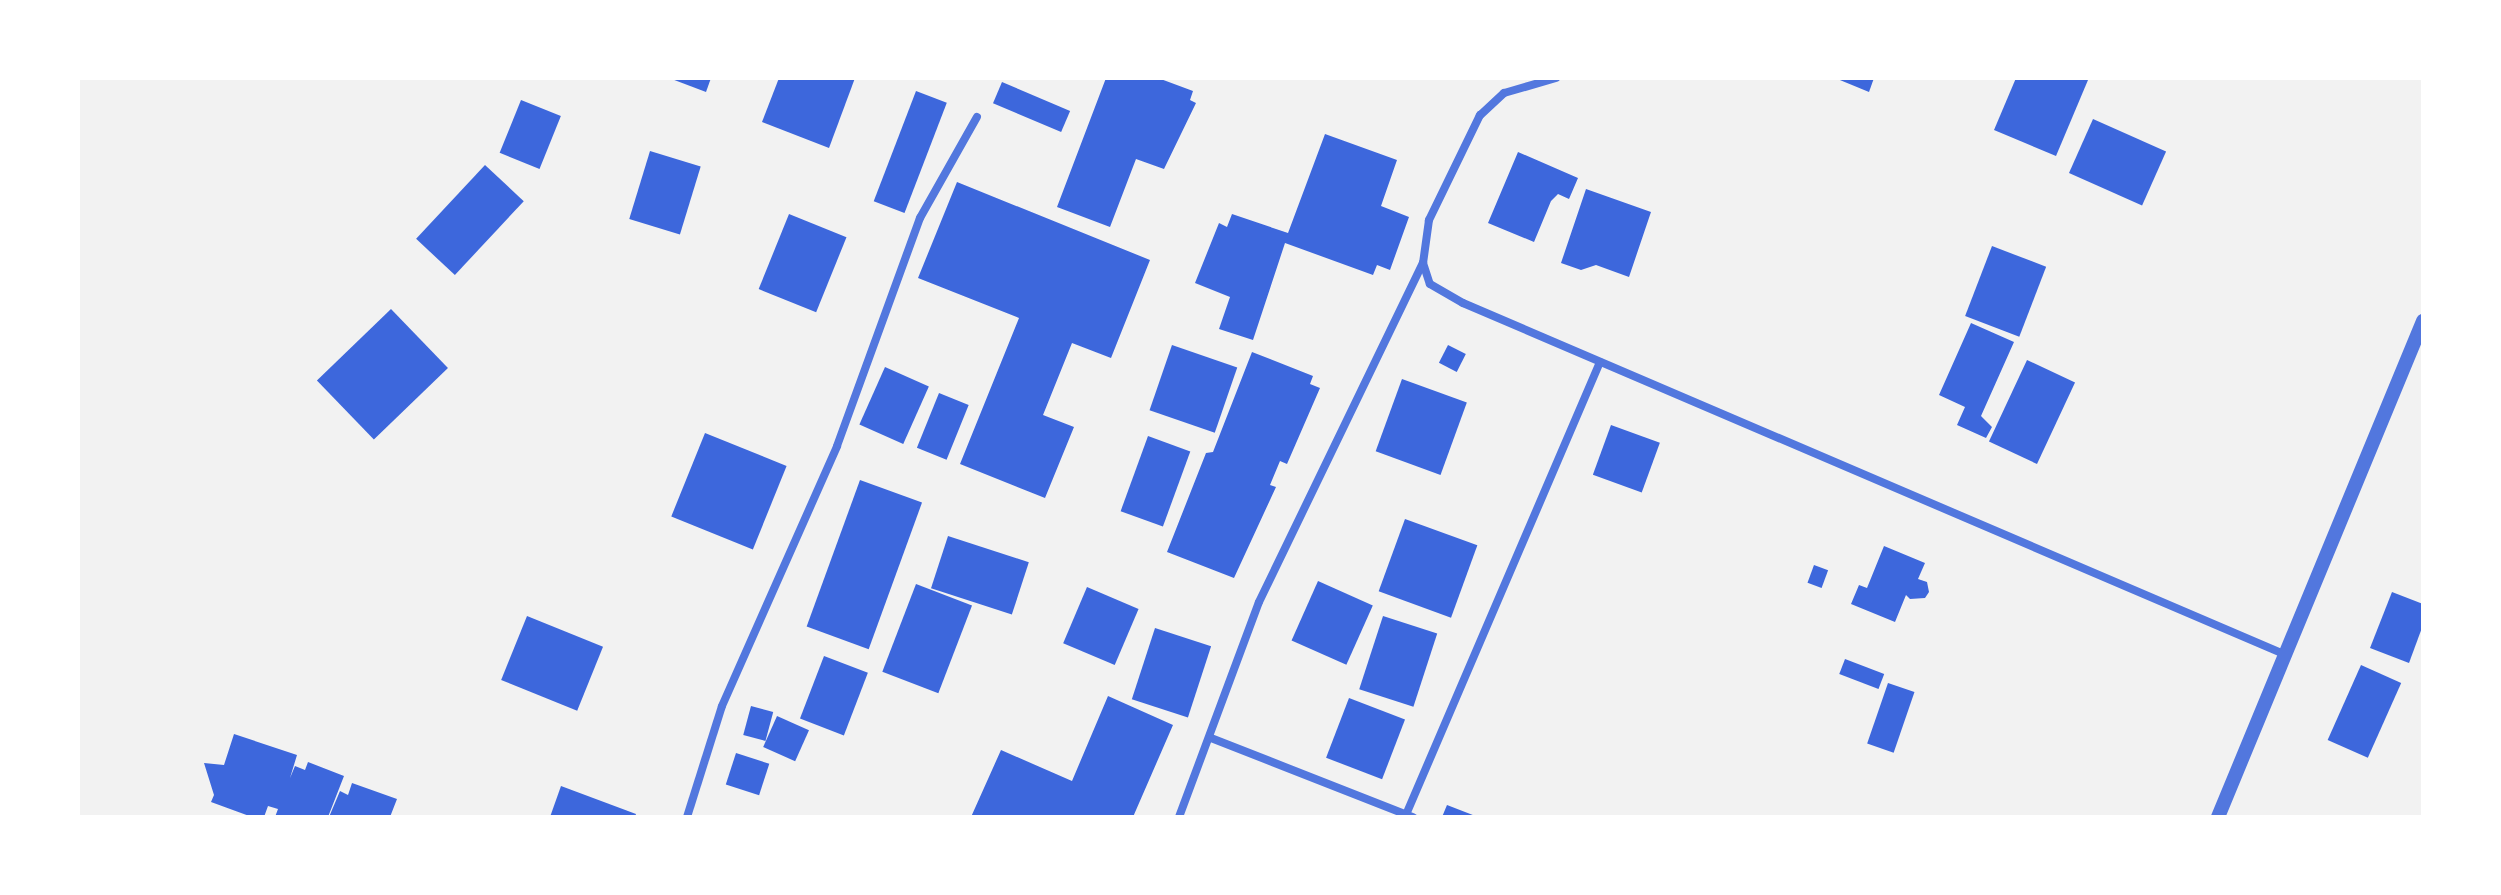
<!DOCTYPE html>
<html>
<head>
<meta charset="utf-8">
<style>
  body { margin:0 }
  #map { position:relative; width:2501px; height:895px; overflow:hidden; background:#f2f2f2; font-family:"Fira Sans Condensed",sans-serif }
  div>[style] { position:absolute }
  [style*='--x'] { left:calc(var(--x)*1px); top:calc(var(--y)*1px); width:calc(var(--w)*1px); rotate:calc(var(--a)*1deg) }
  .building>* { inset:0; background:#3d67dc; transform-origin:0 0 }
  .minor>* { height:8px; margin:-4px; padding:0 4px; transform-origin:4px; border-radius:4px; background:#5277de }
  .tertiary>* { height:14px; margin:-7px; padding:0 7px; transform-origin:7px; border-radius:7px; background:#5277de }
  span { translate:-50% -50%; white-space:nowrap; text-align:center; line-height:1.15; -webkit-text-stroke:6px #fff; paint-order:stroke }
  .frame { position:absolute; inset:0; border:80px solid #fff; pointer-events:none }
</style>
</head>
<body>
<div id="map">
  <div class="building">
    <div style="clip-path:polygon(669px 78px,711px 78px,706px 92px)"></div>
    <div style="clip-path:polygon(779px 78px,855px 78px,829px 148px,762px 122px)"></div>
    <div style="clip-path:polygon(1106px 78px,1158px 78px,1193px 91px,1190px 100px,1196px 103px,1164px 169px,1136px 159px,1110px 227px,1057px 207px)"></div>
    <div style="clip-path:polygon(1835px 78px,1874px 78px,1869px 92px)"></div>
    <div style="clip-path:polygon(2016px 78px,2088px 80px,2056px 156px,1994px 130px)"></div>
    <div style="left:1002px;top:82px;width:74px;height:23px;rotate:23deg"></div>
    <div style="left:916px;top:91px;width:33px;height:118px;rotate:21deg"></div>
    <div style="left:521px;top:100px;width:43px;height:57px;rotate:22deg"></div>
    <div style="left:2093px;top:119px;width:80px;height:59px;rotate:24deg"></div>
    <div style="clip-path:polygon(1325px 134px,1397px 160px,1381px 206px,1409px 217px,1390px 270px,1377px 265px,1373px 275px,1285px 243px,1253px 340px,1219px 329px,1230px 297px,1195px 283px,1219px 223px,1227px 227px,1232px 214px,1288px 233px)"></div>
    <div style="left:650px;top:151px;width:53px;height:71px;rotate:17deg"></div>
    <div style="clip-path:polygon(1518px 152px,1578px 178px,1569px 199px,1558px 194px,1551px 201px,1534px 242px,1488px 223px)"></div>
    <div style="left:485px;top:165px;width:53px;height:101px;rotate:43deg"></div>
    <div style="clip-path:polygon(957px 182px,1150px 260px,1111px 358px,1072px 343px,1043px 415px,1074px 427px,1045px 498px,960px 464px,1019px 318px,918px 278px)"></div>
    <div style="clip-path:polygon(1586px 189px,1651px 212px,1629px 277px,1596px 265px,1581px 270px,1561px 263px)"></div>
    <div style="left:789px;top:214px;width:62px;height:81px;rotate:22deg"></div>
    <div style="left:1992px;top:246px;width:58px;height:75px;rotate:21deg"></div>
    <div style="left:391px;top:309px;width:82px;height:103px;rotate:46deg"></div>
    <div style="clip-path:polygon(1971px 323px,2014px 342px,1981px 416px,1992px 427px,1986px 438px,1957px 425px,1965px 407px,1939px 395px)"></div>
    <div style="left:1172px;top:345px;width:69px;height:69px;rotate:19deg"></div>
    <div style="left:1448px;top:345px;width:20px;height:20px;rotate:27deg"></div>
    <div style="clip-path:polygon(1252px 352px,1313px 376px,1310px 384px,1320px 388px,1287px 464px,1280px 461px,1270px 485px,1276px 487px,1234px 578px,1167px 552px,1206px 453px,1213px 452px)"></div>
    <div style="left:2027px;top:360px;width:53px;height:90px;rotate:25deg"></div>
    <div style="left:885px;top:367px;width:48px;height:63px;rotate:24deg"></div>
    <div style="left:1402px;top:379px;width:69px;height:77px;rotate:20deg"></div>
    <div style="left:939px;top:393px;width:32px;height:59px;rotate:22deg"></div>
    <div style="left:1611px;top:425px;width:52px;height:53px;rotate:20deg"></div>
    <div style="left:705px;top:433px;width:88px;height:90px;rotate:22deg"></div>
    <div style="left:1148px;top:436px;width:45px;height:80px;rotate:20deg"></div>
    <div style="left:860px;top:480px;width:66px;height:156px;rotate:20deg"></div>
    <div style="left:1405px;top:519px;width:77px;height:77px;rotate:20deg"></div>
    <div style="left:948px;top:536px;width:85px;height:55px;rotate:18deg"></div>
    <div style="clip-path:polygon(1884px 546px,1925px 563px,1918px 579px,1927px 582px,1929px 592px,1925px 598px,1910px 599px,1906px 595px,1895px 622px,1851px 604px,1859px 585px,1867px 588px)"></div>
    <div style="left:1814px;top:565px;width:15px;height:19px;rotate:20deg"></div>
    <div style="left:1318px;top:581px;width:60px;height:65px;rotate:24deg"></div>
    <div style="left:916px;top:584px;width:60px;height:94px;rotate:21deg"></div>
    <div style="left:1087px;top:587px;width:56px;height:61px;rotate:23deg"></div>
    <div style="clip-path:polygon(2392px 592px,2423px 604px,2423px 625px,2409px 663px,2370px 648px)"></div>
    <div style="left:527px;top:616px;width:82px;height:69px;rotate:22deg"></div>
    <div style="left:1383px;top:616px;width:57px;height:77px;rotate:18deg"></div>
    <div style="left:1155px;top:628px;width:59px;height:75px;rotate:18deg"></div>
    <div style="left:824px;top:656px;width:47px;height:67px;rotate:21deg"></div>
    <div style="left:1845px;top:659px;width:42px;height:16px;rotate:21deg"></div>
    <div style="left:2361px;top:665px;width:44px;height:82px;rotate:24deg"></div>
    <div style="left:1888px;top:683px;width:28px;height:64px;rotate:19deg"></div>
    <div style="clip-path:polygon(1108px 696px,1173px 725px,1133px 817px,971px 817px,1001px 750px,1072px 781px)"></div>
    <div style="left:1349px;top:698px;width:60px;height:64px;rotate:21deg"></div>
    <div style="left:751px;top:706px;width:23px;height:30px;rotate:15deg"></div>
    <div style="left:777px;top:716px;width:35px;height:34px;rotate:24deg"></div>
    <div style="clip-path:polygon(234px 734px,297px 755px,290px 778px,295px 766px,305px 770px,308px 762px,344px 776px,328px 817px,275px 817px,278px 809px,268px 806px,264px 817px,252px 817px,211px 802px,214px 795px,204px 763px,224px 765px)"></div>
    <div style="left:736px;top:753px;width:35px;height:33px;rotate:18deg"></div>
    <div style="clip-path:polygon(352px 783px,397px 799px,390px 817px,329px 817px,340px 791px,348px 795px)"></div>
    <div style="clip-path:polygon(561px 786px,636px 814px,635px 817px,550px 817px)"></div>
    <div style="clip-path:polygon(1447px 805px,1478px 817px,1442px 817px)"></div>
  </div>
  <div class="minor">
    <div style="--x:1556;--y:78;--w:54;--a:163.9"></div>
    <div style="--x:1504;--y:93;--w:33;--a:137"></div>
    <div style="--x:1480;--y:115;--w:117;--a:115.9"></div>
    <div style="--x:1429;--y:220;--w:43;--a:97.9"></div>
    <div style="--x:1423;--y:263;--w:22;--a:72"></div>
    <div style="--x:1430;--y:284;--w:38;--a:30"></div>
    <div style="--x:1463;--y:303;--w:893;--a:23.15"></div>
    <div style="--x:1211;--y:738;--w:217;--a:21.4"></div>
    <div style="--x:687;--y:817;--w:116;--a:-72.5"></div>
    <div style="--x:722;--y:706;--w:284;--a:-66.1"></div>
    <div style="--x:837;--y:446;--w:243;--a:-70"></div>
    <div style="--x:920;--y:218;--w:116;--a:-60.6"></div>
    <div style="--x:1179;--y:817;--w:229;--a:-69.6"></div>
    <div style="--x:1259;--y:602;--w:377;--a:-64.2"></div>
    <div style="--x:1405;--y:817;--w:495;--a:-66.8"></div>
  </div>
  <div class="tertiary">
    <div style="--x:2218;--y:817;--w:537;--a:-67.54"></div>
  </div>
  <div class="frame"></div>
</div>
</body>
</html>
